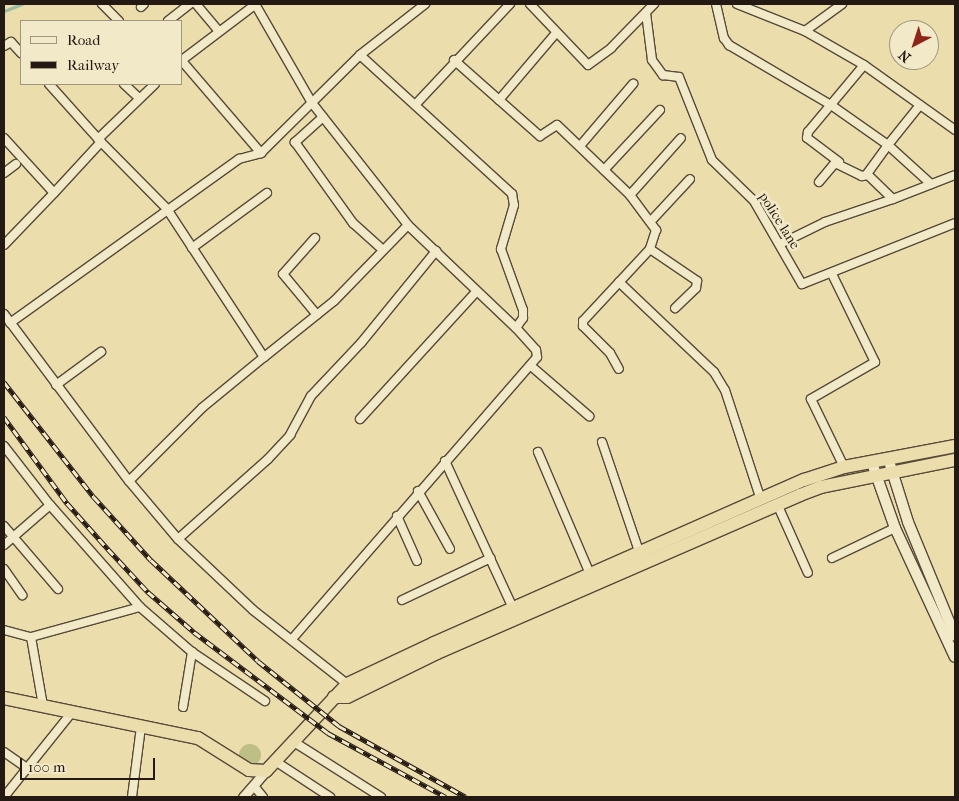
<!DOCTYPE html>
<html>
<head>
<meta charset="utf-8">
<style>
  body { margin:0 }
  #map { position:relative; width:959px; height:801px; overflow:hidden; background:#ebddac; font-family:"IM FELL French Canon",serif }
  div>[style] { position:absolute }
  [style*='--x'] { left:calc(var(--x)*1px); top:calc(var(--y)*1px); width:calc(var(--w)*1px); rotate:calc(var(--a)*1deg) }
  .green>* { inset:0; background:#bdbf86 }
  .round { border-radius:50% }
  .stream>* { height:2.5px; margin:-1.25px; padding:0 1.25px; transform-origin:1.25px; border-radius:1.25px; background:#99bda4 }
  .roads { filter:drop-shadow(1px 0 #564a39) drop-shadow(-1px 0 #564a39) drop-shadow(0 1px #564a39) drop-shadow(0 -1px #564a39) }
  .minor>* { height:8px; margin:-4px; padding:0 4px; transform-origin:4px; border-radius:4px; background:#f2e9c9 }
  .tertiary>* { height:9px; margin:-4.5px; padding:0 4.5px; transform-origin:4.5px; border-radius:4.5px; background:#f2e9c9 }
  .secondary>* { height:10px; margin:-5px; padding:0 5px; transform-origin:5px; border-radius:5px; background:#f2e9c9 }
  .trunk>* { height:12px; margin:-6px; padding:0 6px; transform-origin:6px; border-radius:6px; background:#ebddac }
  .rail>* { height:4.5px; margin-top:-2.25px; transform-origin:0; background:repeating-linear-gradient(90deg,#f2e9c9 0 8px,#251913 0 16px); box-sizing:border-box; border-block:1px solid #251913 }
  span { translate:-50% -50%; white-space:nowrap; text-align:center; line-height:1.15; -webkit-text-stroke:5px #f2e9c9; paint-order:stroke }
  .street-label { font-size:14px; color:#251913 }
  .frame { position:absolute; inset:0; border:5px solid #251913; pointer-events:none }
  .legend { position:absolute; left:20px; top:20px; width:162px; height:65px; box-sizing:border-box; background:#f2e9c9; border:1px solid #a09680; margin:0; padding:6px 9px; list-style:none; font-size:15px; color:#251913 }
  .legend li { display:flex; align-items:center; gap:10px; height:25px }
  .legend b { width:25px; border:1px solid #a09680 }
  .north { position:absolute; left:889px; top:20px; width:50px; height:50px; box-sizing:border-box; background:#f2e9c9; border:1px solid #a09680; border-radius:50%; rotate:220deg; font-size:14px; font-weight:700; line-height:20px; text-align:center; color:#251913 }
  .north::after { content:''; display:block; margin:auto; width:18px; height:22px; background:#8f2418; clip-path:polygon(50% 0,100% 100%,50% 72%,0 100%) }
  .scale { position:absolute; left:20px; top:758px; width:135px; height:22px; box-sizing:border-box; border:2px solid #251913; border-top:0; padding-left:6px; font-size:15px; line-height:18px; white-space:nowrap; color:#251913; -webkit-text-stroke:4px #f2e9c9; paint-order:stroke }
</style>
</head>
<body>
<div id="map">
  <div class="green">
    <div class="round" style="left:239px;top:744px;width:22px;height:22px"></div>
  </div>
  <div class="stream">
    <div style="--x:4;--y:11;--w:19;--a:-21"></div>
  </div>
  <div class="roads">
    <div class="minor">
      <div style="--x:102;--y:4;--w:24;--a:45"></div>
      <div style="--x:196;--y:4;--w:34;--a:50"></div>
      <div style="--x:255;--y:4;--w:114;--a:60.1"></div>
      <div style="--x:312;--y:103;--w:155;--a:51.8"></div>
      <div style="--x:408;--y:225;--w:106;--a:134.2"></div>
      <div style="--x:334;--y:301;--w:90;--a:141.3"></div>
      <div style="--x:530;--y:4;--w:84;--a:46.4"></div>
      <div style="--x:588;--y:65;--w:29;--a:-36"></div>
      <div style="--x:611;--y:48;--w:62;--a:-45.7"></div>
      <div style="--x:716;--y:4;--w:35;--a:77"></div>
      <div style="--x:724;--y:38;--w:9;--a:54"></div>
      <div style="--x:729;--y:45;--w:118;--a:30.5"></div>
      <div style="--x:831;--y:105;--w:70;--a:35.1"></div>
      <div style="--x:888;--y:145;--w:36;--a:126"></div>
      <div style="--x:867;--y:174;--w:36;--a:44"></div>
      <div style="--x:893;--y:199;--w:72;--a:161.3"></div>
      <div style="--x:825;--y:222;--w:50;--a:153.9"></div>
      <div style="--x:737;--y:4;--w:73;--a:21.7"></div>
      <div style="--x:805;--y:31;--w:68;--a:30"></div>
      <div style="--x:864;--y:65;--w:112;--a:35.5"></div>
      <div style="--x:141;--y:7;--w:4;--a:-45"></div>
      <div style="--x:646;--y:13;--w:47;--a:82.7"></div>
      <div style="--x:652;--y:60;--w:19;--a:54"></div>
      <div style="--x:663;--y:75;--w:16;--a:7"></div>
      <div style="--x:679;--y:77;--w:89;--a:68.3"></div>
      <div style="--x:712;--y:160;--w:59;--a:44.3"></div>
      <div style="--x:754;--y:201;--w:96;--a:60"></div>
      <div style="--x:802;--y:284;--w:165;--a:-21.7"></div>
      <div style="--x:168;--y:21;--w:28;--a:-38"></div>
      <div style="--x:805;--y:31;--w:46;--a:-36.1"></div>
      <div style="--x:4;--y:46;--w:8;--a:-30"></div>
      <div style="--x:11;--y:42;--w:15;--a:48"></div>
      <div style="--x:360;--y:55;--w:83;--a:-38.1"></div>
      <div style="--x:182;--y:60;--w:93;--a:-37.1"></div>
      <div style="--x:454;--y:60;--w:115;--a:41.5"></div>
      <div style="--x:540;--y:136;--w:20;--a:-33"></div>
      <div style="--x:557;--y:125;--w:101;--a:43.8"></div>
      <div style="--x:630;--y:195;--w:44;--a:53.4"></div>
      <div style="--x:656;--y:230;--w:20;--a:108"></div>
      <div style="--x:650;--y:249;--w:98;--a:132.9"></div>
      <div style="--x:583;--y:321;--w:5;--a:90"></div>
      <div style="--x:583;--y:326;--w:38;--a:45"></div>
      <div style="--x:610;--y:353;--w:18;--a:61"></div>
      <div style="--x:49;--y:84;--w:78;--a:48.1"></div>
      <div style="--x:101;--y:142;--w:69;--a:132.7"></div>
      <div style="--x:124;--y:84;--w:21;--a:43"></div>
      <div style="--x:499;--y:100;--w:88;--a:-49.6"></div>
      <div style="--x:415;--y:105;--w:139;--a:-46.8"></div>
      <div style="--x:920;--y:105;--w:51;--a:128.7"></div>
      <div style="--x:888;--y:145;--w:58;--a:42.2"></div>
      <div style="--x:323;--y:117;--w:38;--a:138"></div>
      <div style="--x:295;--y:142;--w:100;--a:54.4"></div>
      <div style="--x:353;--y:223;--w:40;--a:42"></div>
      <div style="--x:4;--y:138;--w:74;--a:47.7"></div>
      <div style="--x:54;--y:193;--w:72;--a:133.9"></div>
      <div style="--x:98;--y:139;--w:79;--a:-44"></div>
      <div style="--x:101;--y:142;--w:94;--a:45.4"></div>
      <div style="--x:167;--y:209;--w:177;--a:56.8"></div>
      <div style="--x:264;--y:357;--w:80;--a:140.6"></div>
      <div style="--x:202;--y:408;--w:103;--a:135"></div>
      <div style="--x:580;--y:146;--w:82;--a:-49.5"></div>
      <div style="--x:261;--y:153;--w:139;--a:-44.7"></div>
      <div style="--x:360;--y:55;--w:206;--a:42.4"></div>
      <div style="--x:512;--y:194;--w:11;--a:80"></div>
      <div style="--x:514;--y:205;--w:46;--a:106.5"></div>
      <div style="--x:501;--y:249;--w:65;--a:70.2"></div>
      <div style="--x:523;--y:310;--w:8;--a:90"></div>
      <div style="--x:523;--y:318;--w:12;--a:125"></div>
      <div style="--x:839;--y:162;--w:40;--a:-143"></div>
      <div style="--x:807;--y:138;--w:6;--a:-81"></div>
      <div style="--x:808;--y:132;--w:87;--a:-50.1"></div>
      <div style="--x:604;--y:170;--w:82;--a:-47"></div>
      <div style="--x:4;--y:173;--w:15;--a:-37"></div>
      <div style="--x:819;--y:182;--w:25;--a:-50"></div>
      <div style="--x:835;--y:163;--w:30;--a:26"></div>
      <div style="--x:862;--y:176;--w:6;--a:-9"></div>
      <div style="--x:630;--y:195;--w:76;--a:-48.2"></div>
      <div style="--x:893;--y:199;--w:66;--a:-21.2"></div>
      <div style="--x:651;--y:221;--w:57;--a:-47.1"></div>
      <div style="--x:315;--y:238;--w:48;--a:131.6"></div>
      <div style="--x:283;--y:274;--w:53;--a:50.3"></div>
      <div style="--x:192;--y:248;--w:93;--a:-36.3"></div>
      <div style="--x:650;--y:249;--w:57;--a:34.2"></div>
      <div style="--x:697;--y:281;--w:7;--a:98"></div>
      <div style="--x:696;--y:288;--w:29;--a:136"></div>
      <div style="--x:832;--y:274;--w:98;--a:64"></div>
      <div style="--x:875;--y:362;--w:74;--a:150"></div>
      <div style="--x:811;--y:399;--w:76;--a:64.1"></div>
      <div style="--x:619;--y:282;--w:131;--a:43.5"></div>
      <div style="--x:714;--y:372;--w:21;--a:59"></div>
      <div style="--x:725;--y:390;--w:116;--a:71.9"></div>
      <div style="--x:4;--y:314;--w:209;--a:53.2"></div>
      <div style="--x:129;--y:481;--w:76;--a:49.8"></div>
      <div style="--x:178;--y:539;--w:103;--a:43.4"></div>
      <div style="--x:253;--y:610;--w:120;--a:38.2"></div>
      <div style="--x:10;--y:323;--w:282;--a:-35.6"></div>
      <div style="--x:239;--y:159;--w:23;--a:-15"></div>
      <div style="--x:261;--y:153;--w:123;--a:-130.7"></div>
      <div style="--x:531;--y:366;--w:77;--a:40.8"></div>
      <div style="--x:56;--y:385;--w:56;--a:-36.3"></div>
      <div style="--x:360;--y:419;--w:173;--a:-47.6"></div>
      <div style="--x:602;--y:442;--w:118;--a:71.3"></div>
      <div style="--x:4;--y:446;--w:75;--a:52.1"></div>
      <div style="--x:50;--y:505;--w:136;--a:48.6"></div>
      <div style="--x:140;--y:607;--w:69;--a:40.9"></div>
      <div style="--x:192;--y:652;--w:88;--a:33.9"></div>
      <div style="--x:538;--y:452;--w:133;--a:66.9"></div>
      <div style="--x:445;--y:461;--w:160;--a:65.2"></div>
      <div style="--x:418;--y:491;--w:66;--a:61.1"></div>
      <div style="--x:778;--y:506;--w:73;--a:65.9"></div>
      <div style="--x:397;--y:516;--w:49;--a:66"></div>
      <div style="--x:4;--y:526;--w:83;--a:49.4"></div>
      <div style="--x:178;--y:539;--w:120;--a:-41.6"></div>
      <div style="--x:268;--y:459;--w:33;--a:-47"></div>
      <div style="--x:290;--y:435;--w:44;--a:-61.7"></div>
      <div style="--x:311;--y:396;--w:73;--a:-46.7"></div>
      <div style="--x:361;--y:343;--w:119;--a:-50.8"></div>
      <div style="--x:4;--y:545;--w:61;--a:-41"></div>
      <div style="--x:832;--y:558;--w:70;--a:-25.5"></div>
      <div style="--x:4;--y:569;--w:32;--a:55"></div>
      <div style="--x:402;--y:600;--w:98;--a:-25.3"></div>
      <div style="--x:4;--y:630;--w:28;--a:15"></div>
      <div style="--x:31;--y:637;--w:70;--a:80.1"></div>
      <div style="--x:31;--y:637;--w:113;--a:-15.4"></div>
      <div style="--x:293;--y:638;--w:372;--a:-49"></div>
      <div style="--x:537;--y:357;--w:7;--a:-98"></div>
      <div style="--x:536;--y:350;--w:30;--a:-132"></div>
      <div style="--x:516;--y:328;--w:149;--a:-136.4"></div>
      <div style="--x:183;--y:707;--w:56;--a:-80.7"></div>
      <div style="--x:294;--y:742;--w:103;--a:32.3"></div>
      <div style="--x:4;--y:752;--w:28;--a:35"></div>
      <div style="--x:275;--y:761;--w:66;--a:33.2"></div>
      <div style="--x:254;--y:786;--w:14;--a:51"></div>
      <div style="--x:4;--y:797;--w:110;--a:-51.3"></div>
      <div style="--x:132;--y:797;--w:71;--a:-82.7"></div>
    </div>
    <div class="tertiary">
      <div style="--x:243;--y:797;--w:35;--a:-49"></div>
    </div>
    <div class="secondary">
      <div style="--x:888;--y:458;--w:67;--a:72.6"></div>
      <div style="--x:908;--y:522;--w:123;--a:67.6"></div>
      <div style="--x:872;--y:463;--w:69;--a:70.5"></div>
      <div style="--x:895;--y:528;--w:142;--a:65.1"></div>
    </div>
    <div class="trunk">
      <div style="--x:334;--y:697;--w:13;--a:0"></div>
      <div style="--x:347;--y:697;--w:100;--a:-26.1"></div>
      <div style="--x:437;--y:653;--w:396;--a:-23.5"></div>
      <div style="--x:800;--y:495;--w:22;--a:-21"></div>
      <div style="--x:821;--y:487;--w:137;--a:-11.4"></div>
      <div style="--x:4;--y:698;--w:198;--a:11.7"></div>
      <div style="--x:198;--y:738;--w:60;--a:32.1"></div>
      <div style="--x:249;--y:770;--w:17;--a:3"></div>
      <div style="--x:266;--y:771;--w:119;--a:-47"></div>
      <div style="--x:347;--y:684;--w:96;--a:-25.2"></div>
      <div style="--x:434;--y:643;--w:404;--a:-23.8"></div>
      <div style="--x:804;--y:480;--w:42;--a:-18"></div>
      <div style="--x:844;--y:467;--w:113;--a:-10.7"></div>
    </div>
  </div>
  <div class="rail">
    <div style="--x:4;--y:382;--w:146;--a:52"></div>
    <div style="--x:94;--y:497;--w:85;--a:47.9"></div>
    <div style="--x:151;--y:560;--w:147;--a:43.3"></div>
    <div style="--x:258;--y:661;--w:104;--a:38.7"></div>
    <div style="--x:339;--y:726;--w:145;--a:29.2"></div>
    <div style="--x:4;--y:417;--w:107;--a:53.8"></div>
    <div style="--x:67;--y:503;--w:62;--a:48.3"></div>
    <div style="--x:108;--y:549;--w:59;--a:47.1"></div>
    <div style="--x:148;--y:592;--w:61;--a:41"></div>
    <div style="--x:194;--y:632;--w:168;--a:37"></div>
    <div style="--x:328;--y:733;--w:134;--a:28.5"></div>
  </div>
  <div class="street-label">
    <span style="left:779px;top:221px;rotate:58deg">police lane</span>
  </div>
  <div class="frame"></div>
  <ul class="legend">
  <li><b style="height:6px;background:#f2e9c9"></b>Road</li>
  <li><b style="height:6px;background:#251913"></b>Railway</li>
  </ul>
  <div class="north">N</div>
  <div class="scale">100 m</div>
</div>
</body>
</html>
